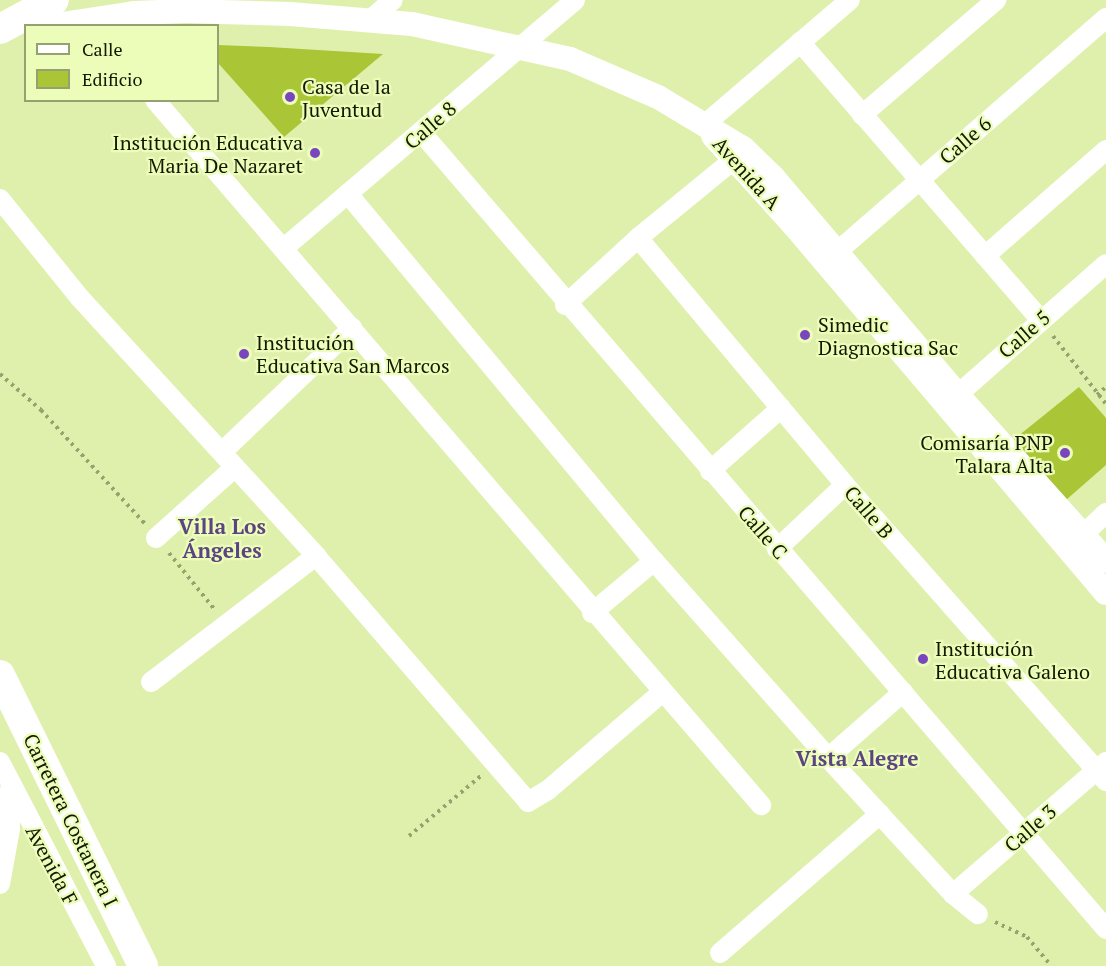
<!DOCTYPE html>
<html>
<head>
<meta charset="utf-8">
<style>
  body { margin:0 }
  #map { position:relative; width:1106px; height:966px; overflow:hidden; background:#def0ac; font-family:"PT Serif",serif }
  div>[style] { position:absolute }
  [style*='--x'] { left:calc(var(--x)*1px); top:calc(var(--y)*1px); width:calc(var(--w)*1px); rotate:calc(var(--a)*1deg) }
  .building>* { inset:0; background:#aac535 }
  .path>* { height:4px; margin-top:-2px; transform-origin:0; background:repeating-linear-gradient(90deg,#95a36f 0 3px,transparent 0 7.5px) }
  .minor>* { height:20px; margin:-10px; padding:0 10px; transform-origin:10px; border-radius:10px; background:#fff }
  .tertiary>* { height:24px; margin:-12px; padding:0 12px; transform-origin:12px; border-radius:12px; background:#fff }
  .primary>* { height:30px; margin:-15px; padding:0 15px; transform-origin:15px; border-radius:15px; background:#fff }
  .dots>* { width:16px; height:16px; translate:-50% -50%; box-sizing:border-box; border:3px solid #ebfdb9; border-radius:50% }
  span { translate:-50% -50%; white-space:nowrap; text-align:center; line-height:1.15; -webkit-text-stroke:4.5px #ebfdb9; paint-order:stroke }
  .poi-label { font-size:20px; color:#131901 }
  .left { translate:0 -50%; text-align:left }
  .right { translate:-100% -50%; text-align:right }
  .street-label { font-size:20px; color:#131901 }
  .neighbourhood-label { font-size:21px; color:#5c4481; font-weight:700 }
  .legend { position:absolute; left:24px; top:24px; width:195px; height:78px; box-sizing:border-box; background:#ebfdb9; border:2px solid #95a26f; margin:0; padding:8px 10px; list-style:none; font-size:18px; color:#131901 }
  .legend li { display:flex; align-items:center; gap:12px; height:30px }
  .legend b { width:30px; border:2px solid #95a26f }
</style>
</head>
<body>
<div id="map">
  <div class="building">
    <div style="clip-path:polygon(218px 45px,269px 47px,383px 54px,284px 137px,218px 63px)"></div>
    <div style="clip-path:polygon(1079px 387px,1106px 418px,1106px 465px,1066px 500px,1012px 441px)"></div>
  </div>
  <div class="path">
    <div style="--x:1053;--y:336;--w:86;--a:52.1"></div>
    <div style="--x:0;--y:374;--w:55;--a:41.3"></div>
    <div style="--x:41;--y:410;--w:154;--a:47.6"></div>
    <div style="--x:1097;--y:395;--w:12;--a:-42"></div>
    <div style="--x:169;--y:553;--w:73;--a:51.1"></div>
    <div style="--x:409;--y:836;--w:95;--a:-39.9"></div>
    <div style="--x:995;--y:922;--w:35;--a:25"></div>
    <div style="--x:1027;--y:937;--w:35;--a:50"></div>
  </div>
  <div class="minor">
    <div style="--x:370;--y:20;--w:30;--a:-41"></div>
    <div style="--x:800;--y:42;--w:368;--a:49.1"></div>
    <div style="--x:155;--y:100;--w:930;--a:49.32"></div>
    <div style="--x:862;--y:115;--w:177;--a:-40.6"></div>
    <div style="--x:704;--y:125;--w:192;--a:-40.6"></div>
    <div style="--x:421;--y:132;--w:1051;--a:49.32"></div>
    <div style="--x:348;--y:194;--w:478;--a:50.2"></div>
    <div style="--x:654;--y:561;--w:263;--a:48.5"></div>
    <div style="--x:828;--y:758;--w:185;--a:47.4"></div>
    <div style="--x:953;--y:894;--w:32;--a:39"></div>
    <div style="--x:0;--y:199;--w:127;--a:51.1"></div>
    <div style="--x:80;--y:298;--w:350;--a:47.5"></div>
    <div style="--x:316;--y:556;--w:325;--a:49.2"></div>
    <div style="--x:528;--y:802;--w:23;--a:-31"></div>
    <div style="--x:548;--y:790;--w:149;--a:-40.6"></div>
    <div style="--x:638;--y:238;--w:322;--a:50"></div>
    <div style="--x:845;--y:485;--w:395;--a:48.6"></div>
    <div style="--x:284;--y:248;--w:382;--a:-40.4"></div>
    <div style="--x:985;--y:256;--w:161;--a:-41.2"></div>
    <div style="--x:830;--y:263;--w:14;--a:-56"></div>
    <div style="--x:838;--y:251;--w:355;--a:-41"></div>
    <div style="--x:565;--y:305;--w:99;--a:-42.5"></div>
    <div style="--x:638;--y:238;--w:122;--a:-39.3"></div>
    <div style="--x:946;--y:405;--w:213;--a:-41.4"></div>
    <div style="--x:222;--y:452;--w:180;--a:-43.6"></div>
    <div style="--x:710;--y:471;--w:95;--a:-41.6"></div>
    <div style="--x:156;--y:538;--w:106;--a:-41.9"></div>
    <div style="--x:1072;--y:545;--w:47;--a:-43.3"></div>
    <div style="--x:777;--y:549;--w:93;--a:-43.3"></div>
    <div style="--x:592;--y:613;--w:81;--a:-40"></div>
    <div style="--x:151;--y:682;--w:208;--a:-37.4"></div>
    <div style="--x:828;--y:758;--w:100;--a:-41.3"></div>
    <div style="--x:0;--y:762;--w:230;--a:62.5"></div>
    <div style="--x:0;--y:884;--w:56;--a:-79.7"></div>
    <div style="--x:10;--y:829;--w:40;--a:-90"></div>
    <div style="--x:953;--y:894;--w:202;--a:-40.8"></div>
    <div style="--x:720;--y:953;--w:212;--a:-41"></div>
  </div>
  <div class="tertiary">
    <div style="--x:49;--y:26;--w:86;--a:-8.7"></div>
    <div style="--x:134;--y:13;--w:52;--a:-2.2"></div>
    <div style="--x:186;--y:11;--w:104;--a:1.7"></div>
    <div style="--x:290;--y:14;--w:122;--a:4.7"></div>
    <div style="--x:412;--y:24;--w:162;--a:12.5"></div>
    <div style="--x:570;--y:59;--w:96;--a:23.4"></div>
    <div style="--x:658;--y:97;--w:99;--a:31"></div>
    <div style="--x:743;--y:148;--w:42;--a:44"></div>
    <div style="--x:773;--y:177;--w:283;--a:49.7"></div>
    <div style="--x:956;--y:393;--w:225;--a:48.2"></div>
    <div style="--x:713;--y:136;--w:118;--a:47.8"></div>
    <div style="--x:792;--y:223;--w:485;--a:49.7"></div>
  </div>
  <div class="primary">
    <div style="--x:0;--y:29;--w:61;--a:-28.2"></div>
    <div style="--x:0;--y:675;--w:324;--a:63.8"></div>
  </div>
  <div class="dots">
    <div style="left:290px;top:97px;background:#7a46bd"></div>
    <div style="left:315px;top:153px;background:#7a46bd"></div>
    <div style="left:805px;top:335px;background:#7a46bd"></div>
    <div style="left:244px;top:354px;background:#7a46bd"></div>
    <div style="left:1065px;top:453px;background:#7a46bd"></div>
    <div style="left:923px;top:659px;background:#7a46bd"></div>
  </div>
  <div class="poi-label">
    <span class="left" style="left:302px;top:98px">Casa de la<br>Juventud</span>
    <span class="right" style="left:303px;top:154px">Institución Educativa<br>Maria De Nazaret</span>
    <span class="left" style="left:818px;top:336px">Simedic<br>Diagnostica Sac</span>
    <span class="left" style="left:256px;top:354px">Institución<br>Educativa San Marcos</span>
    <span class="right" style="left:1053px;top:454px">Comisaría PNP<br>Talara Alta</span>
    <span class="left" style="left:935px;top:660px">Institución<br>Educativa Galeno</span>
  </div>
  <div class="street-label">
    <span style="left:430px;top:125px;rotate:-41deg">Calle 8</span>
    <span style="left:965px;top:140px;rotate:-41deg">Calle 6</span>
    <span style="left:747px;top:173px;rotate:48deg">Avenida A</span>
    <span style="left:1024px;top:334px;rotate:-41deg">Calle 5</span>
    <span style="left:869px;top:512px;rotate:49deg">Calle B</span>
    <span style="left:763px;top:532px;rotate:49deg">Calle C</span>
    <span style="left:71px;top:820px;rotate:64deg">Carretera Costanera I</span>
    <span style="left:1030px;top:828px;rotate:-41deg">Calle 3</span>
    <span style="left:52px;top:865px;rotate:62deg">Avenida F</span>
  </div>
  <div class="neighbourhood-label">
    <span style="left:222px;top:538px">Villa Los<br>Ángeles</span>
    <span style="left:857px;top:758px">Vista Alegre</span>
  </div>
  <ul class="legend">
  <li><b style="height:8px;background:#fff"></b>Calle</li>
  <li><b style="height:16px;background:#aac535"></b>Edificio</li>
  </ul>
</div>
</body>
</html>
